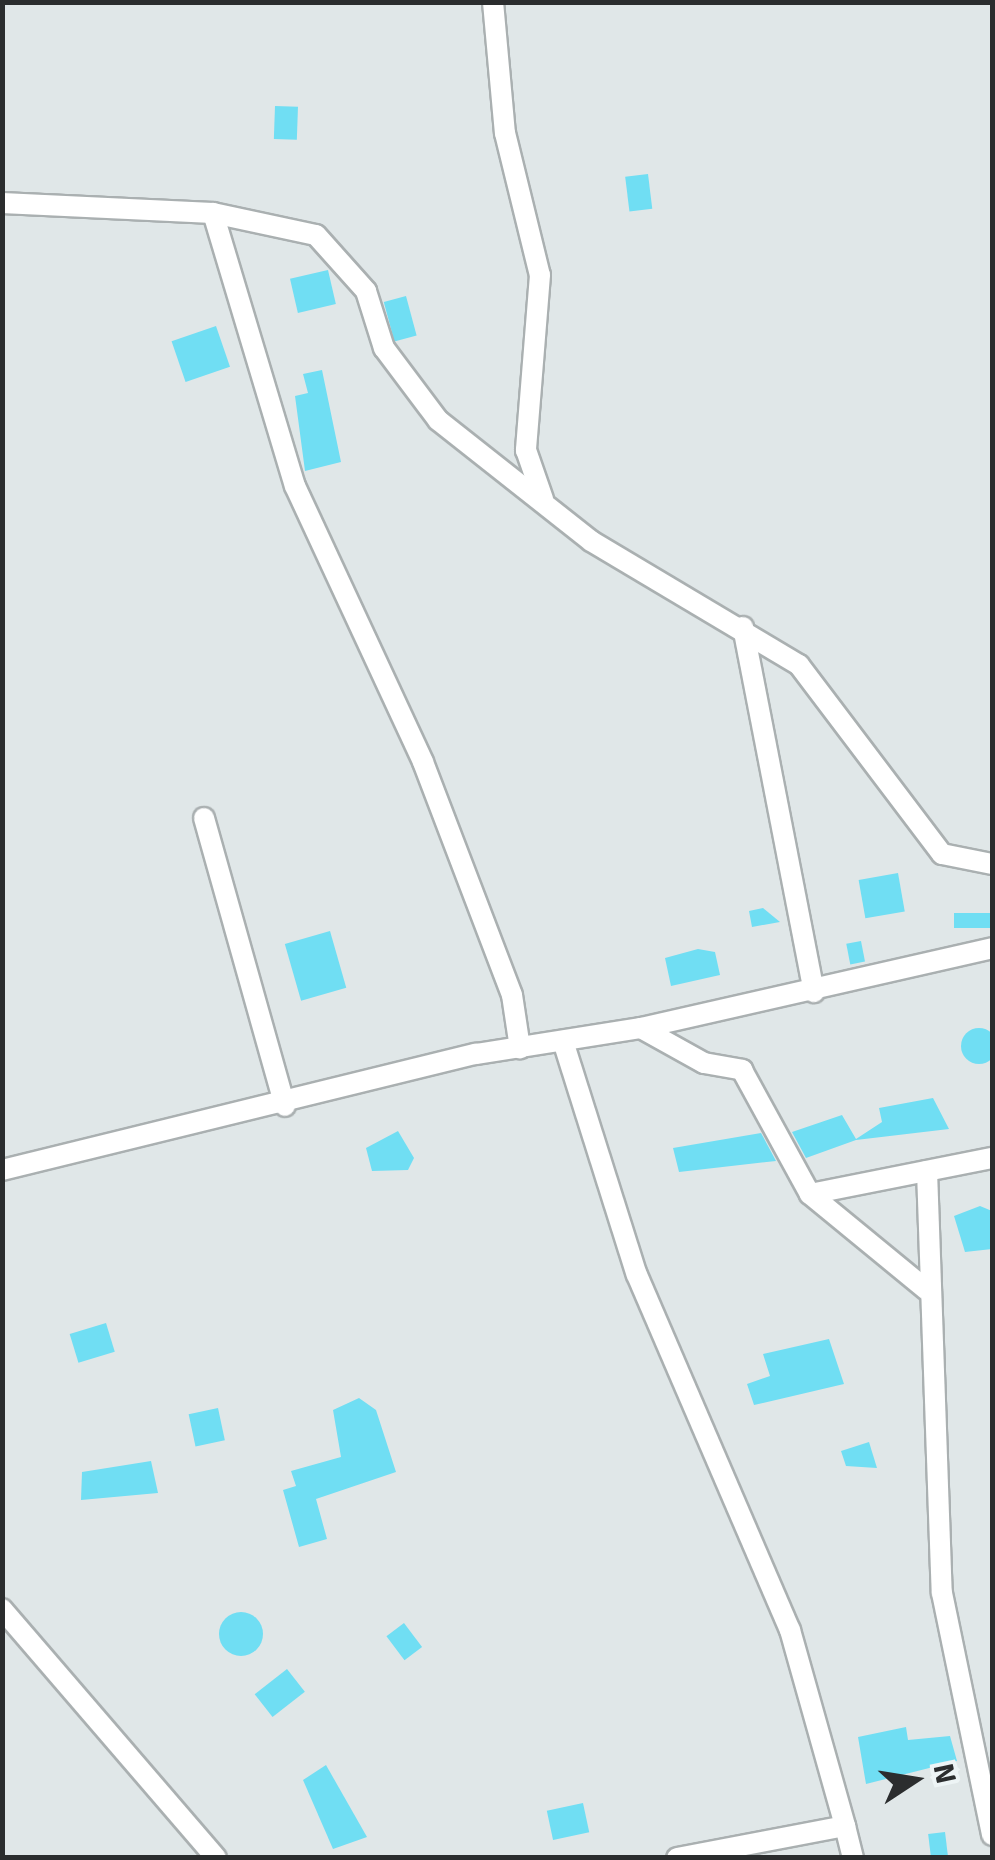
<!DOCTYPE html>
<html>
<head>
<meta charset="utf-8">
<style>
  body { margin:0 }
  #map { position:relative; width:995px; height:1860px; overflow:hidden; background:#e0e7e8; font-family:Signika,sans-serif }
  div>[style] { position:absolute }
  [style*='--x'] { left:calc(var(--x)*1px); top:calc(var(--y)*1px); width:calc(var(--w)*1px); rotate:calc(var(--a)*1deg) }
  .building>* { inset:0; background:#70def3; transform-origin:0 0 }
  .round { border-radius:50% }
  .roads { filter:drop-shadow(2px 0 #aab0b1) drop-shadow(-2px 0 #aab0b1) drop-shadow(0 2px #aab0b1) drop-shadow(0 -2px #aab0b1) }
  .street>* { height:20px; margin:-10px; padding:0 10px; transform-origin:10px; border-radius:10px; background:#fff }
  span { translate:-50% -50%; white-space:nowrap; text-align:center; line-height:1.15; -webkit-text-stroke:9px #edf4f5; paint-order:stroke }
  .frame { position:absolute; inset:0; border:5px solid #2b2d2e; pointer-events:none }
  .north { position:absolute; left:865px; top:1730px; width:100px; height:100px; -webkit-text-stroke:8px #edf4f5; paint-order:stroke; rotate:78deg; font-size:28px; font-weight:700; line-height:40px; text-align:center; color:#2b2d2e }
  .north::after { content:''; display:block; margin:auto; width:35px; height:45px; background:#2b2d2e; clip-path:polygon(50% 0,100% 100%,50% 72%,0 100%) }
</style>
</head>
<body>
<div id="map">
  <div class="building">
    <div style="left:275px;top:106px;width:23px;height:33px;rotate:2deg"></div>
    <div style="left:648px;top:174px;width:35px;height:23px;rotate:83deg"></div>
    <div style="left:328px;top:270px;width:35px;height:39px;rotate:77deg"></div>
    <div style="left:406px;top:296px;width:41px;height:23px;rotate:75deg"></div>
    <div style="left:216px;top:326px;width:43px;height:47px;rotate:71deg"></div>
    <div style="clip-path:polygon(322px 370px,341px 462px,305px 471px,295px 396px,308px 393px,303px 374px)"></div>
    <div style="left:898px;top:873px;width:39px;height:40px;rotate:80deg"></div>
    <div style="clip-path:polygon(763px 908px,780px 922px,752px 927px,749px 911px)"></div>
    <div style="left:992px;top:913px;width:15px;height:38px;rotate:90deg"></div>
    <div style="left:330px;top:931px;width:59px;height:47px;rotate:74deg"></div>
    <div style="left:861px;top:941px;width:21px;height:15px;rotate:79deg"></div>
    <div style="clip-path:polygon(698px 949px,715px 952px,720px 975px,671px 986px,665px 958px)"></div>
    <div class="round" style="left:961px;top:1028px;width:36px;height:36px"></div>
    <div style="clip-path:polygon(933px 1098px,949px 1129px,856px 1140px,806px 1158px,792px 1132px,842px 1115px,856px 1139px,882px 1122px,879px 1108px)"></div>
    <div style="clip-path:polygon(398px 1131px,414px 1158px,408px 1170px,372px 1171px,366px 1148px)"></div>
    <div style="clip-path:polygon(761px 1133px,776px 1161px,679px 1172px,673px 1148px)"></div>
    <div style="clip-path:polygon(980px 1206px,992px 1211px,992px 1249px,965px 1252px,954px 1216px)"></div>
    <div style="left:106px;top:1323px;width:30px;height:38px;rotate:73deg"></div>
    <div style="clip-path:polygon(829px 1339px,844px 1384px,754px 1405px,747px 1384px,770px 1376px,763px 1354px)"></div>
    <div style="clip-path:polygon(359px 1398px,376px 1410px,396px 1472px,316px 1499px,327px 1539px,299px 1547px,283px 1490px,296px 1486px,291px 1471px,341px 1457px,333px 1410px)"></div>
    <div style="left:218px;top:1408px;width:33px;height:30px;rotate:78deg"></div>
    <div style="clip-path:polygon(869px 1442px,877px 1468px,846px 1466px,841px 1451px)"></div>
    <div style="clip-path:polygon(151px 1461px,158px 1493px,81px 1500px,82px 1472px)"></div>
    <div class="round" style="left:219px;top:1612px;width:44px;height:44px"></div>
    <div style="left:404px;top:1623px;width:30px;height:22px;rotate:53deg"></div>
    <div style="left:287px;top:1669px;width:29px;height:41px;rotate:52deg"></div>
    <div style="clip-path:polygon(906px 1727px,908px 1740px,950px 1736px,957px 1761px,866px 1784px,858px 1737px)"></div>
    <div style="clip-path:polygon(326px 1765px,367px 1837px,333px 1849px,303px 1780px)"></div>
    <div style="left:583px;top:1803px;width:30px;height:37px;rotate:78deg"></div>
    <div style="left:945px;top:1832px;width:26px;height:17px;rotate:83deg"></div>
  </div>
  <div class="roads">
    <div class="street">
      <div style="--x:493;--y:2;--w:132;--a:84.8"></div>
      <div style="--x:505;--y:133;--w:146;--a:76.2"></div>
      <div style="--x:540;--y:275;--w:176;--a:94.6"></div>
      <div style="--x:526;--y:450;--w:52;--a:70.9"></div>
      <div style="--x:2;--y:203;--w:211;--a:2.7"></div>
      <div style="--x:213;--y:213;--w:105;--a:12.1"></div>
      <div style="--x:316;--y:235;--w:75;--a:48.2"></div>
      <div style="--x:366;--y:291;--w:60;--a:72.5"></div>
      <div style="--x:384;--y:348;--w:90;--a:53.1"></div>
      <div style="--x:438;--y:420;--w:195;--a:38.3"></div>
      <div style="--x:591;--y:541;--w:242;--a:30.8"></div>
      <div style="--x:799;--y:665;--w:237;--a:52.9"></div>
      <div style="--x:942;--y:854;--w:51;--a:11.3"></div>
      <div style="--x:213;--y:213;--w:285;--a:73.3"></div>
      <div style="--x:295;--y:486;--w:304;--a:65.1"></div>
      <div style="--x:423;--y:762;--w:249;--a:69.1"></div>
      <div style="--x:512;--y:995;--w:54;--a:81.4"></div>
      <div style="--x:743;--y:627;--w:372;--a:79"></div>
      <div style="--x:204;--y:818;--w:299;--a:74.3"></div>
      <div style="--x:641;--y:1028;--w:72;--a:29.1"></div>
      <div style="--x:704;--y:1063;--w:39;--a:10"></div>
      <div style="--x:742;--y:1070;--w:141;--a:61.3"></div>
      <div style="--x:810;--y:1194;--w:151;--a:39.4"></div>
      <div style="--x:563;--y:1041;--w:245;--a:72.5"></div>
      <div style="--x:637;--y:1275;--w:387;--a:66.7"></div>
      <div style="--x:790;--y:1630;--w:204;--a:74.3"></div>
      <div style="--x:2;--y:1170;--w:488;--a:-13.8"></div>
      <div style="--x:476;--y:1054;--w:167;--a:-9"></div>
      <div style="--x:641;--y:1028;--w:360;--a:-12.8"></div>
      <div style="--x:927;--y:1171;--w:422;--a:88"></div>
      <div style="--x:942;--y:1593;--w:247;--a:78.3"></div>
      <div style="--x:810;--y:1194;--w:186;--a:-11.2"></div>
      <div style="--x:2;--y:1609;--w:328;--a:49.3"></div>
      <div style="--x:677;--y:1858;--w:171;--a:-10.8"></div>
      <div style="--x:845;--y:1826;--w:33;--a:76"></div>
    </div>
  </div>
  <div class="frame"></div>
  <div class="north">N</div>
</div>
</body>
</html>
